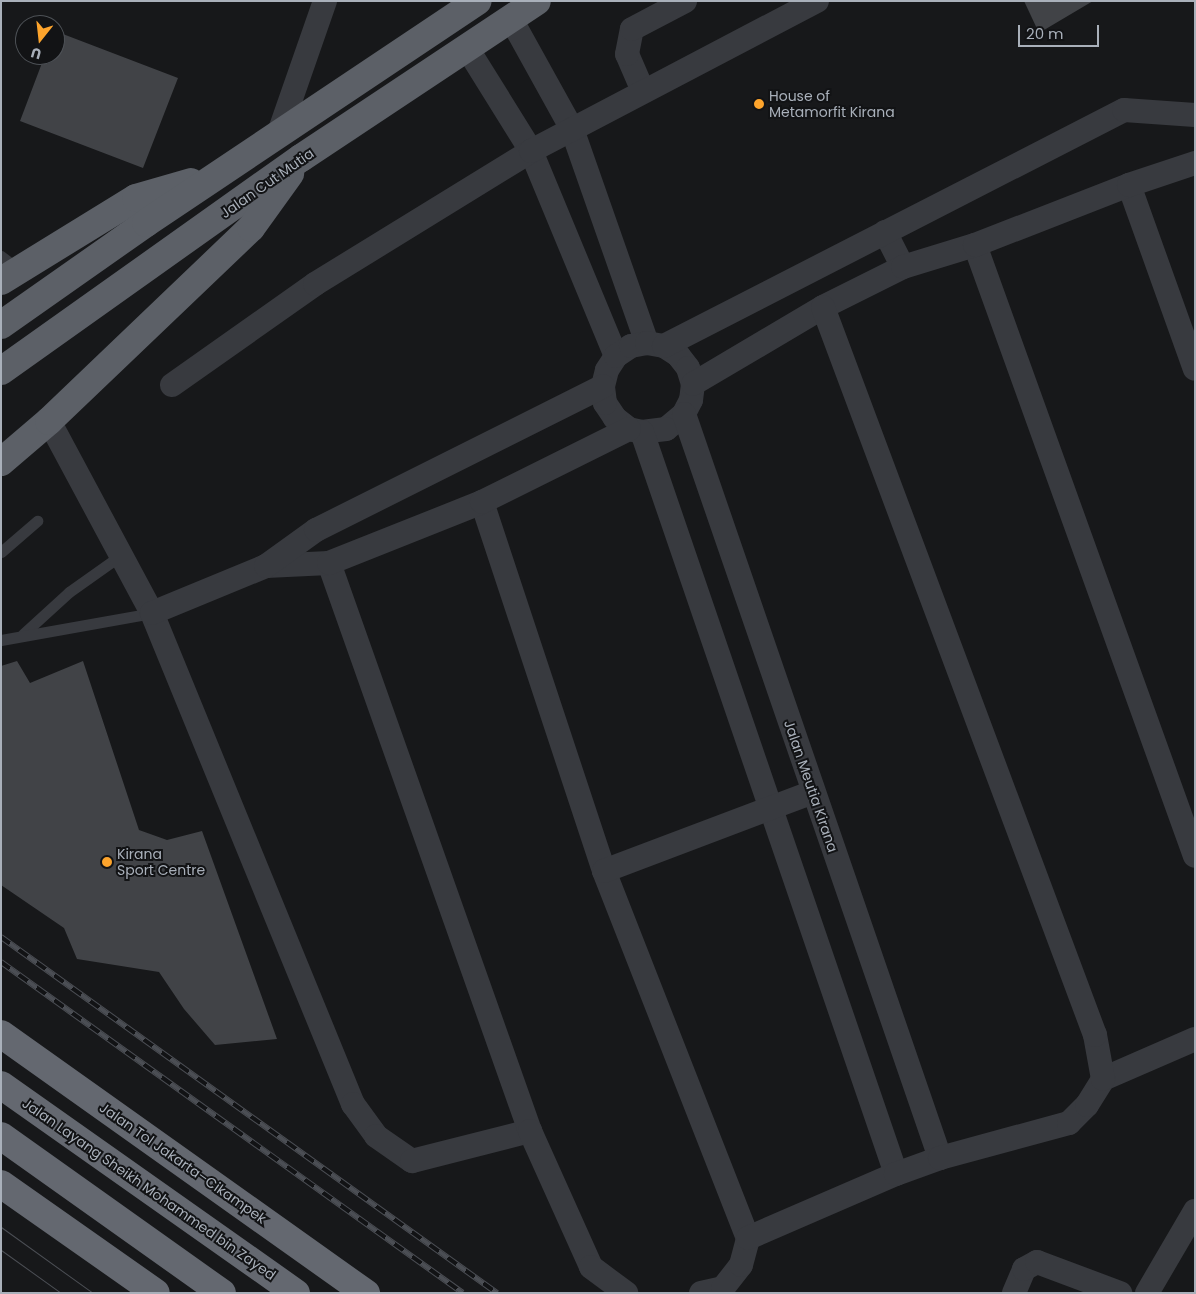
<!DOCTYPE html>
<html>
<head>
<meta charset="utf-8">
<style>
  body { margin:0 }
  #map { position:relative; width:1196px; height:1294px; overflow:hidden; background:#17181a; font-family:Poppins,sans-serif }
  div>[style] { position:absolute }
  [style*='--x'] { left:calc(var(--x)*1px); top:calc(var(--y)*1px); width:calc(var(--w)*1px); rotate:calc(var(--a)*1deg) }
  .building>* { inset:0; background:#414347 }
  .service>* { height:11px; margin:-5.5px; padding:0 5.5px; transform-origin:5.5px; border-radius:5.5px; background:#383a3f }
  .minor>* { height:24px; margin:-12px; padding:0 12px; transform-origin:12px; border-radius:12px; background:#383a3f }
  .trunk>* { height:28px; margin:-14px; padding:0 14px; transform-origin:14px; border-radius:14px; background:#5c6067 }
  .motorway>* { height:28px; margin:-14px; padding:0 14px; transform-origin:14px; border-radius:14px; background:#646870 }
  .tram>* { height:1px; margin:-0.5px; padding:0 0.5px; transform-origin:0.5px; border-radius:0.5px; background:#4b4e54 }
  .rail>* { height:5.5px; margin-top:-2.75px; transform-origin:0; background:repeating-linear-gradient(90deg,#121315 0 11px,#4b4e54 0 22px); box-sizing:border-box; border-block:1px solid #4b4e54 }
  .dots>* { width:14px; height:14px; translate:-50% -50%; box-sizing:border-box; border:2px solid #121315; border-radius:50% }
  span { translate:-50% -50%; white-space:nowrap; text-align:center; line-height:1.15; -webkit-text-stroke:4px #121315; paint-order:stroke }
  .poi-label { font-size:14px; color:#a9b0ba }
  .left { translate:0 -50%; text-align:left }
  .street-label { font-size:14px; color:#a9b0ba }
  .frame { position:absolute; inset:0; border:2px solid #a9b0ba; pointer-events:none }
  .north { position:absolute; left:15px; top:15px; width:50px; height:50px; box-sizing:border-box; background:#121315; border:1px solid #4e5257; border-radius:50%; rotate:196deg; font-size:14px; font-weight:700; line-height:20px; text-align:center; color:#a9b0ba }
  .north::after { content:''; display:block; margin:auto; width:18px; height:22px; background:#fda42c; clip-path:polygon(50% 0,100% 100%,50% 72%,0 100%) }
  .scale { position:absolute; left:1018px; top:25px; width:81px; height:22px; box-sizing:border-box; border:2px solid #a9b0ba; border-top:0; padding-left:6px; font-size:15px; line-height:18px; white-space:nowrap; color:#a9b0ba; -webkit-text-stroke:4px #121315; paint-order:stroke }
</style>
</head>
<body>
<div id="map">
  <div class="building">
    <div style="clip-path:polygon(1024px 1px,1093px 1px,1039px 33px)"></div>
    <div style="clip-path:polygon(55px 31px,178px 78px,143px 168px,20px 121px,45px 55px,55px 55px)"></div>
    <div style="clip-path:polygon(17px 661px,30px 683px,83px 661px,139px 830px,167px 840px,202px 831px,277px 1039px,215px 1045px,184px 1009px,159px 972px,77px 959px,64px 928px,1px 885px,1px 666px)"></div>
  </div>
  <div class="service">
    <div style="--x:1;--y:256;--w:24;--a:38"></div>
    <div style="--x:1;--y:552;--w:48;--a:-40.7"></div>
    <div style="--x:23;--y:634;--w:62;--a:-42.4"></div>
    <div style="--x:69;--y:592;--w:64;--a:-35.4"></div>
    <div style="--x:1;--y:640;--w:153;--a:-10.1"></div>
  </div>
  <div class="minor">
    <div style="--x:511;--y:19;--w:126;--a:61"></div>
    <div style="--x:572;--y:129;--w:227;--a:70.7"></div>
    <div style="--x:467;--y:48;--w:121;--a:58.1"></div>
    <div style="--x:531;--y:151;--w:222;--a:67.5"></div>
    <div style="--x:643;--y:91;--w:40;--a:-113.4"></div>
    <div style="--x:627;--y:54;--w:25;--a:-79"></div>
    <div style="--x:632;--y:29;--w:60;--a:-27.8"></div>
    <div style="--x:279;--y:133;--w:140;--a:-70.8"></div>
    <div style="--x:1129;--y:185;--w:195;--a:70.3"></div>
    <div style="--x:885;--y:232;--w:39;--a:63"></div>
    <div style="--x:975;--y:245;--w:649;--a:70.2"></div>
    <div style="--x:664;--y:346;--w:17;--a:33"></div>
    <div style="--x:678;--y:355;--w:16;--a:52"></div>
    <div style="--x:688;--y:368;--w:17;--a:73"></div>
    <div style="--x:693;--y:384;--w:16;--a:97"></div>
    <div style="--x:691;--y:400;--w:16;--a:117"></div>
    <div style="--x:684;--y:414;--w:23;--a:140"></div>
    <div style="--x:666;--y:429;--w:24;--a:173"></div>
    <div style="--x:642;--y:432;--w:13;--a:-167"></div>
    <div style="--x:629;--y:429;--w:18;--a:-142"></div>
    <div style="--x:615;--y:418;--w:18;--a:-124"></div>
    <div style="--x:605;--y:403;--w:17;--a:-97"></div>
    <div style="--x:603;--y:386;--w:16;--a:-76"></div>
    <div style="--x:607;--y:370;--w:17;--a:-57"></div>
    <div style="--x:616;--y:356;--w:18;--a:-34"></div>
    <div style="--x:631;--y:346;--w:16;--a:-11"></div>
    <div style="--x:647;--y:343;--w:17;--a:10"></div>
    <div style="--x:664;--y:346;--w:517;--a:-27.16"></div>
    <div style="--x:1124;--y:110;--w:71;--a:4"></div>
    <div style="--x:693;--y:384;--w:151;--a:-30.6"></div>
    <div style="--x:823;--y:307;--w:89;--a:-26.6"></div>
    <div style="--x:903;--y:267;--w:75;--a:-17"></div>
    <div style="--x:975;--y:245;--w:165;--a:-21.3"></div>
    <div style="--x:1129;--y:185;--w:70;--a:-18.4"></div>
    <div style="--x:172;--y:385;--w:175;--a:-35.2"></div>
    <div style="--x:315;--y:284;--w:254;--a:-31.6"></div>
    <div style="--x:531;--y:151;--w:323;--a:-27.7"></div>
    <div style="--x:684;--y:414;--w:787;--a:71.01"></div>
    <div style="--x:49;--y:421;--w:218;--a:61.8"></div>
    <div style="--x:152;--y:613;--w:531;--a:67.74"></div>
    <div style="--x:353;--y:1104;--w:39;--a:54"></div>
    <div style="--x:376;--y:1136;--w:44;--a:34.8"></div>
    <div style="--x:412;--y:1161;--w:122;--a:-14.3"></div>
    <div style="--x:642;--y:432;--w:784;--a:71.1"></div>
    <div style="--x:482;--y:502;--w:389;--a:71.7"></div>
    <div style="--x:604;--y:871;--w:394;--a:68.6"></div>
    <div style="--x:329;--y:563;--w:603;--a:70.51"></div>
    <div style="--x:530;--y:1131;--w:149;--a:65.8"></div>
    <div style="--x:591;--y:1267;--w:44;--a:36.6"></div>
    <div style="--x:266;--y:566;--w:63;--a:-2.7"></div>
    <div style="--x:329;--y:563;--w:165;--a:-21.7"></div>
    <div style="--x:482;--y:502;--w:164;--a:-26.4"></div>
    <div style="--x:152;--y:613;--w:123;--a:-22.4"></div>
    <div style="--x:266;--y:566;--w:62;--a:-35.8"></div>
    <div style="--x:316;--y:530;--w:321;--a:-26.6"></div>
    <div style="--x:604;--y:871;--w:223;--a:-20.7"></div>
    <div style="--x:1103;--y:1079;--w:100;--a:-23.5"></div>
    <div style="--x:701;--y:1293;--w:23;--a:-13"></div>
    <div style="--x:723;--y:1288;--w:29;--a:-52"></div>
    <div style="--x:741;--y:1265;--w:28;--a:-75"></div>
    <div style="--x:748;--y:1238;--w:161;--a:-23.4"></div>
    <div style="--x:896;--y:1174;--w:47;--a:-20"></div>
    <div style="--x:940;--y:1158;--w:134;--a:-15.2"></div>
    <div style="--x:1069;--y:1123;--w:25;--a:-45"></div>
    <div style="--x:1087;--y:1105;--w:31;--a:-58"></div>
    <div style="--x:1103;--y:1079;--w:45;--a:-100.3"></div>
    <div style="--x:1095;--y:1035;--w:777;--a:-110.49"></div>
    <div style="--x:1014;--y:1293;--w:26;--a:-67"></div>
    <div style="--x:1024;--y:1269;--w:15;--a:-28"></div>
    <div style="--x:1037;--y:1262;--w:89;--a:20.5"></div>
    <div style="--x:1147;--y:1293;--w:95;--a:-59.7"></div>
  </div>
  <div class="trunk">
    <div style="--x:1;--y:281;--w:158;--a:-31.6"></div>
    <div style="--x:136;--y:198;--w:57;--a:-16.2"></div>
    <div style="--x:1;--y:325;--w:177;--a:-35.1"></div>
    <div style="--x:146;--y:223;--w:399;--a:-33.8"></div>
    <div style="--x:1;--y:371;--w:368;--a:-35.4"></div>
    <div style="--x:301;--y:158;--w:283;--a:-33.6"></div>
    <div style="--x:1;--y:462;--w:63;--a:-40.5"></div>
    <div style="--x:49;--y:421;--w:279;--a:-43.7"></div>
    <div style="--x:251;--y:228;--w:67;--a:-54.2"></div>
  </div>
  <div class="motorway">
    <div style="--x:1;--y:1034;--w:448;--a:35.4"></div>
    <div style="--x:1;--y:1085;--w:361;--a:35.2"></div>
    <div style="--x:1;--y:1136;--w:271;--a:35.4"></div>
    <div style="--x:1;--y:1184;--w:189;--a:35.1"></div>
  </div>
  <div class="tram">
    <div style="--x:1;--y:1227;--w:113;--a:35.7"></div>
    <div style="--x:1;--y:1250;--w:74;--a:35.6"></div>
  </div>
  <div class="rail">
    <div style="--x:1;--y:937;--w:611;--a:35.67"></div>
    <div style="--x:1;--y:962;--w:568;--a:35.62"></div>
  </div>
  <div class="dots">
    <div style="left:759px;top:104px;background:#fda42c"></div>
    <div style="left:107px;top:862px;background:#fda42c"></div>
  </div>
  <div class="poi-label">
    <span class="left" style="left:769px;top:104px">House of<br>Metamorfit Kirana</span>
    <span class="left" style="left:117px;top:862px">Kirana<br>Sport Centre</span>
  </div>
  <div class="street-label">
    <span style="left:267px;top:183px;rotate:-35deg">Jalan Cut Mutia</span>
    <span style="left:811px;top:786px;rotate:71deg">Jalan Meutia Kirana</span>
    <span style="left:183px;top:1163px;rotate:35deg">Jalan Tol Jakarta–Cikampek</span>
    <span style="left:149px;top:1189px;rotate:35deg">Jalan Layang Sheikh Mohammed bin Zayed</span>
  </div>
  <div class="frame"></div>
  <div class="north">U</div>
  <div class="scale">20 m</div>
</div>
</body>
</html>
